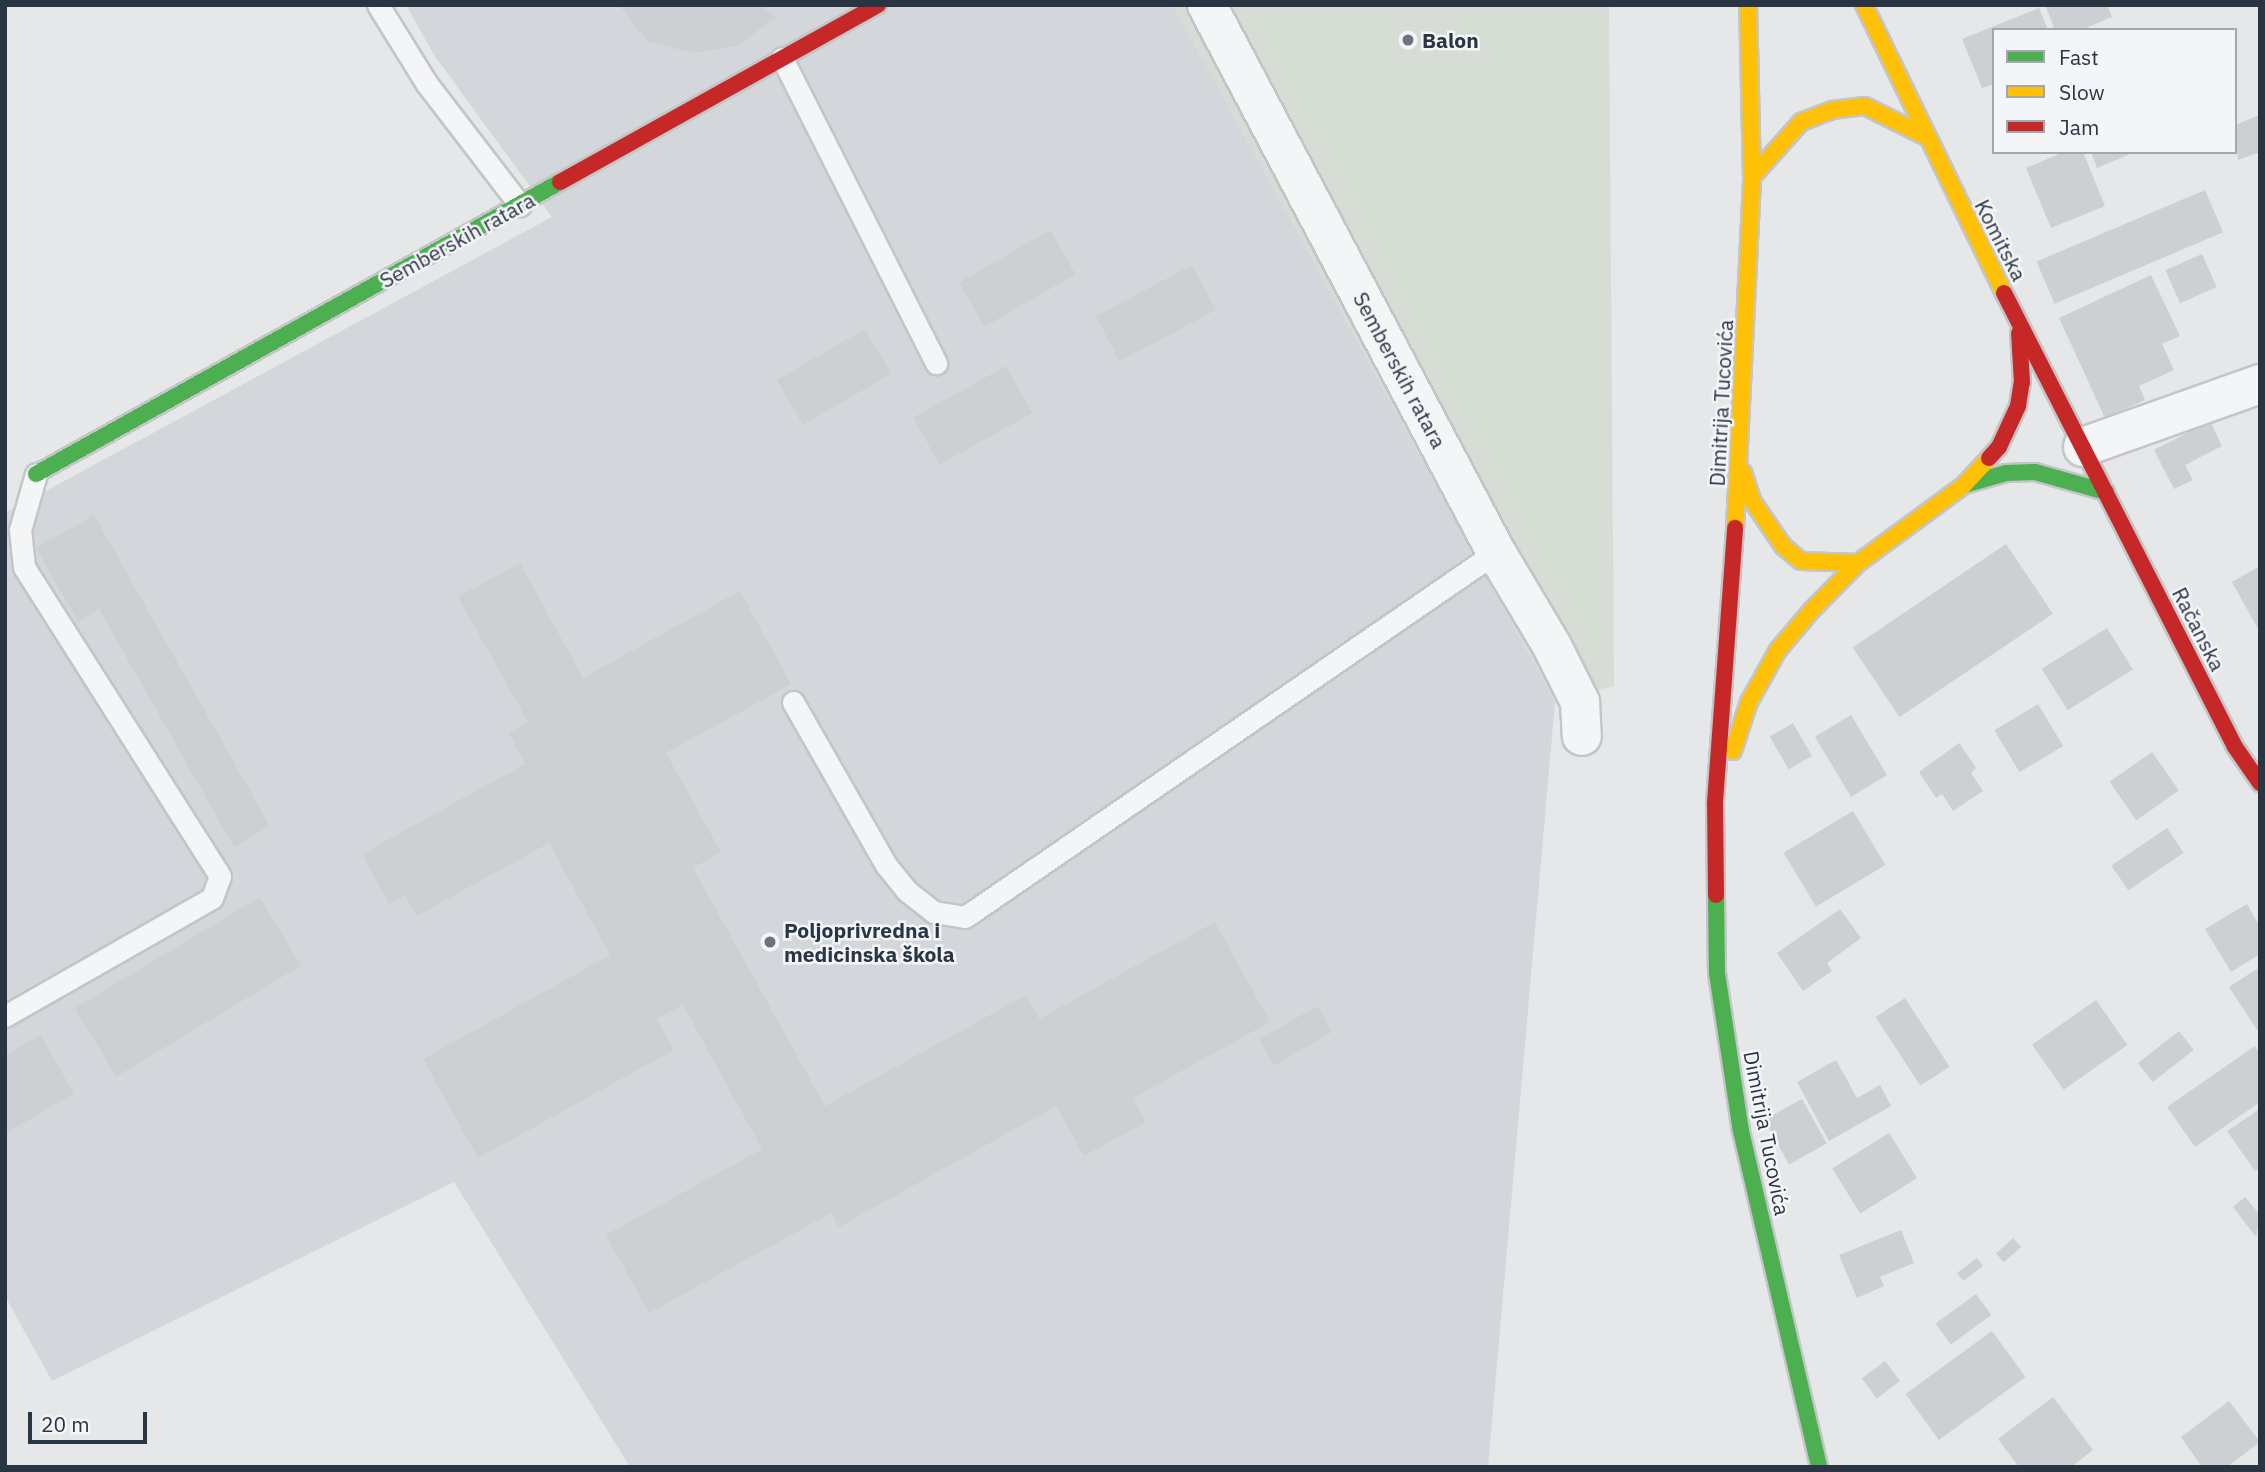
<!DOCTYPE html>
<html>
<head>
<meta charset="utf-8">
<style>
  body { margin:0 }
  #map { position:relative; width:2265px; height:1472px; overflow:hidden; background:#e5e7e9; font-family:"IBM Plex Sans",sans-serif }
  div>[style] { position:absolute }
  [style*='--x'] { left:calc(var(--x)*1px); top:calc(var(--y)*1px); width:calc(var(--w)*1px); rotate:calc(var(--a)*1deg) }
  .built>* { inset:0; background:#d3d7dc }
  .green>* { inset:0; background:#d6ddd5 }
  .building>* { inset:0; background:#cdcfd2; transform-origin:0 0 }
  .roads { filter:drop-shadow(2px 0 #c3c5c7) drop-shadow(-2px 0 #c3c5c7) drop-shadow(0 2px #c3c5c7) drop-shadow(0 -2px #c3c5c7) }
  .lane>* { height:21px; margin:-10.5px; padding:0 10.5px; transform-origin:10.5px; border-radius:10.5px; background:#f4f5f6 }
  .street>* { height:38px; margin:-19px; padding:0 19px; transform-origin:19px; border-radius:19px; background:#f4f5f6 }
  .fast>* { height:16px; margin:-8px; padding:0 8px; transform-origin:8px; border-radius:8px; background:#4caf50 }
  .slow>* { height:16px; margin:-8px; padding:0 8px; transform-origin:8px; border-radius:8px; background:#ffc107 }
  .jam>* { height:16px; margin:-8px; padding:0 8px; transform-origin:8px; border-radius:8px; background:#c62828 }
  .dots>* { width:19px; height:19px; translate:-50% -50%; box-sizing:border-box; border:4px solid #f3f5f8; border-radius:50% }
  span { translate:-50% -50%; white-space:nowrap; text-align:center; line-height:1.15; -webkit-text-stroke:5px #f3f5f8; paint-order:stroke }
  .poi-label { font-size:21px; color:#2a3544; font-weight:700 }
  .left { translate:0 -50%; text-align:left }
  .street-label { font-size:21px; color:#2a3544 }
  .frame { position:absolute; inset:0; border:7px solid #2a3544; pointer-events:none }
  .legend { position:absolute; left:1992px; top:28px; width:245px; height:126px; box-sizing:border-box; background:#f3f5f8; border:2px solid #a3a8b0; margin:0; padding:9px 12px; list-style:none; font-size:21px; color:#2a3544 }
  .legend li { display:flex; align-items:center; gap:14px; height:35px }
  .legend b { width:35px; border:2px solid #a3a8b0 }
  .scale { position:absolute; left:28px; top:1412px; width:119px; height:32px; box-sizing:border-box; border:4px solid #2a3544; border-top:0; padding-left:9px; font-size:21px; line-height:24px; white-space:nowrap; color:#2a3544; -webkit-text-stroke:5px #f3f5f8; paint-order:stroke }
</style>
</head>
<body>
<div id="map">
  <div class="built">
    <div style="clip-path:polygon(406px 5px,1173px 5px,1555px 702px,1488px 1467px,630px 1467px,454px 1182px,52px 1381px,5px 1296px,5px 513px,552px 217px,434px 55px)"></div>
  </div>
  <div class="green">
    <div style="clip-path:polygon(1173px 5px,1609px 5px,1614px 686px,1555px 702px)"></div>
  </div>
  <div class="building">
    <div style="clip-path:polygon(619px 5px,761px 5px,776px 18px,736px 46px,693px 53px,647px 41px)"></div>
    <div style="clip-path:polygon(2051px 5px,2107px 5px,2112px 17px,2081px 30px,2055px 30px,2046px 7px)"></div>
    <div style="clip-path:polygon(2039px 8px,2048px 30px,1994px 30px,1994px 84px,1982px 88px,1962px 39px)"></div>
    <div style="clip-path:polygon(2260px 115px,2260px 152px,2238px 160px,2235px 125px)"></div>
    <div style="clip-path:polygon(2064px 152px,2083px 152px,2105px 206px,2051px 228px,2026px 168px)"></div>
    <div style="clip-path:polygon(2091px 152px,2135px 152px,2097px 168px)"></div>
    <div style="left:2205px;top:190px;width:46px;height:183px;rotate:67deg"></div>
    <div style="left:1050px;top:230px;width:51px;height:105px;rotate:60deg"></div>
    <div style="left:2202px;top:254px;width:36px;height:40px;rotate:66deg"></div>
    <div style="left:1192px;top:265px;width:51px;height:109px;rotate:62deg"></div>
    <div style="clip-path:polygon(2151px 275px,2180px 336px,2162px 344px,2174px 370px,2139px 386px,2145px 400px,2105px 418px,2059px 318px)"></div>
    <div style="left:865px;top:329px;width:52px;height:102px;rotate:60deg"></div>
    <div style="left:1006px;top:366px;width:54px;height:106px;rotate:61deg"></div>
    <div style="clip-path:polygon(2210px 421px,2222px 446px,2185px 465px,2193px 480px,2174px 489px,2154px 450px)"></div>
    <div style="clip-path:polygon(94px 515px,270px 826px,234px 847px,99px 609px,78px 622px,36px 548px)"></div>
    <div style="left:2006px;top:544px;width:84px;height:185px;rotate:56deg"></div>
    <div style="clip-path:polygon(520px 563px,583px 678px,740px 591px,791px 684px,666px 753px,721px 852px,693px 868px,825px 1106px,1026px 995px,1039px 1019px,1215px 922px,1270px 1022px,1133px 1098px,1146px 1122px,1084px 1156px,1056px 1106px,839px 1227px,831px 1213px,649px 1313px,606px 1235px,762px 1149px,683px 1005px,657px 1019px,674px 1050px,478px 1158px,423px 1059px,610px 955px,549px 843px,417px 916px,405px 895px,389px 904px,362px 854px,525px 764px,509px 733px,528px 722px,458px 597px)"></div>
    <div style="clip-path:polygon(2260px 566px,2260px 627px,2258px 629px,2232px 582px)"></div>
    <div style="left:2107px;top:628px;width:49px;height:77px;rotate:58deg"></div>
    <div style="left:2038px;top:704px;width:49px;height:51px;rotate:59deg"></div>
    <div style="left:1851px;top:715px;width:70px;height:42px;rotate:59deg"></div>
    <div style="left:1793px;top:723px;width:38px;height:27px;rotate:60deg"></div>
    <div style="clip-path:polygon(1959px 743px,1976px 768px,1971px 773px,1983px 791px,1953px 811px,1942px 794px,1936px 798px,1919px 772px)"></div>
    <div style="left:2152px;top:752px;width:47px;height:52px;rotate:55deg"></div>
    <div style="left:1853px;top:811px;width:63px;height:81px;rotate:59deg"></div>
    <div style="left:2167px;top:828px;width:30px;height:67px;rotate:56deg"></div>
    <div style="left:260px;top:897px;width:80px;height:216px;rotate:59deg"></div>
    <div style="clip-path:polygon(2247px 904px,2260px 927px,2260px 954px,2231px 972px,2205px 929px)"></div>
    <div style="clip-path:polygon(1840px 909px,1861px 938px,1827px 963px,1832px 971px,1803px 991px,1777px 953px)"></div>
    <div style="clip-path:polygon(2260px 967px,2260px 1029px,2257px 1030px,2229px 987px)"></div>
    <div style="left:1905px;top:998px;width:82px;height:35px;rotate:57deg"></div>
    <div style="left:2096px;top:1000px;width:55px;height:78px;rotate:55deg"></div>
    <div style="left:1317px;top:1006px;width:30px;height:67px;rotate:60deg"></div>
    <div style="left:2179px;top:1031px;width:24px;height:52px;rotate:52deg"></div>
    <div style="clip-path:polygon(40px 1035px,74px 1093px,5px 1134px,5px 1055px)"></div>
    <div style="clip-path:polygon(2255px 1046px,2260px 1054px,2260px 1102px,2195px 1147px,2167px 1107px)"></div>
    <div style="clip-path:polygon(1836px 1060px,1857px 1098px,1880px 1085px,1891px 1106px,1829px 1141px,1797px 1082px)"></div>
    <div style="left:1802px;top:1099px;width:51px;height:43px;rotate:61deg"></div>
    <div style="clip-path:polygon(2260px 1109px,2260px 1168px,2255px 1171px,2227px 1131px)"></div>
    <div style="left:1889px;top:1133px;width:53px;height:67px;rotate:58deg"></div>
    <div style="clip-path:polygon(2245px 1197px,2260px 1215px,2256px 1237px,2233px 1207px)"></div>
    <div style="clip-path:polygon(1901px 1230px,1914px 1263px,1880px 1277px,1884px 1286px,1857px 1298px,1839px 1255px)"></div>
    <div style="left:2013px;top:1238px;width:12px;height:23px;rotate:48deg"></div>
    <div style="left:1977px;top:1258px;width:10px;height:25px;rotate:53deg"></div>
    <div style="left:1976px;top:1294px;width:26px;height:50px;rotate:54deg"></div>
    <div style="left:1992px;top:1331px;width:57px;height:107px;rotate:54deg"></div>
    <div style="left:1885px;top:1361px;width:25px;height:29px;rotate:53deg"></div>
    <div style="clip-path:polygon(2053px 1397px,2093px 1450px,2071px 1467px,2019px 1467px,1998px 1439px)"></div>
    <div style="clip-path:polygon(2229px 1401px,2260px 1442px,2227px 1467px,2202px 1467px,2181px 1437px)"></div>
  </div>
  <div class="roads">
    <div class="lane">
      <div style="--x:378;--y:5;--w:93;--a:58.2"></div>
      <div style="--x:427;--y:84;--w:153;--a:52.5"></div>
      <div style="--x:782;--y:58;--w:342;--a:63.2"></div>
      <div style="--x:793;--y:702;--w:188;--a:60.3"></div>
      <div style="--x:886;--y:865;--w:33;--a:51"></div>
      <div style="--x:907;--y:891;--w:34;--a:38"></div>
      <div style="--x:934;--y:912;--w:31;--a:9"></div>
      <div style="--x:965;--y:917;--w:644;--a:-34.5"></div>
      <div style="--x:5;--y:1016;--w:238;--a:-29.7"></div>
      <div style="--x:212;--y:898;--w:23;--a:-70"></div>
      <div style="--x:220;--y:876;--w:366;--a:-122.4"></div>
      <div style="--x:24;--y:567;--w:37;--a:-96"></div>
      <div style="--x:20;--y:530;--w:58;--a:-74.1"></div>
    </div>
    <div class="street">
      <div style="--x:1207;--y:5;--w:619;--a:62.15"></div>
      <div style="--x:1496;--y:552;--w:109;--a:59.2"></div>
      <div style="--x:1552;--y:646;--w:63;--a:63.4"></div>
      <div style="--x:1580;--y:702;--w:34;--a:87"></div>
      <div style="--x:2083;--y:447;--w:188;--a:-19.6"></div>
    </div>
    <div class="fast">
      <div style="--x:36;--y:474;--w:600;--a:-29.13"></div>
      <div style="--x:1964;--y:485;--w:44;--a:-15.9"></div>
      <div style="--x:2006;--y:473;--w:29;--a:-2"></div>
      <div style="--x:2035;--y:472;--w:74;--a:15.7"></div>
      <div style="--x:1716;--y:895;--w:78;--a:89.3"></div>
      <div style="--x:1717;--y:973;--w:160;--a:81.4"></div>
      <div style="--x:1741;--y:1131;--w:345;--a:76.9"></div>
    </div>
    <div class="slow">
      <div style="--x:1864;--y:5;--w:320;--a:64.1"></div>
      <div style="--x:1752;--y:177;--w:74;--a:-48.3"></div>
      <div style="--x:1801;--y:122;--w:33;--a:-21"></div>
      <div style="--x:1832;--y:110;--w:33;--a:-7"></div>
      <div style="--x:1865;--y:106;--w:67;--a:26.6"></div>
      <div style="--x:1743;--y:472;--w:32;--a:72"></div>
      <div style="--x:1753;--y:502;--w:53;--a:55.7"></div>
      <div style="--x:1783;--y:546;--w:23;--a:40"></div>
      <div style="--x:1801;--y:561;--w:57;--a:2"></div>
      <div style="--x:1735;--y:528;--w:351;--a:-87.2"></div>
      <div style="--x:1752;--y:177;--w:172;--a:-91.3"></div>
      <div style="--x:1733;--y:751;--w:52;--a:-71.9"></div>
      <div style="--x:1749;--y:702;--w:60;--a:-60.9"></div>
      <div style="--x:1778;--y:650;--w:51;--a:-49.8"></div>
      <div style="--x:1811;--y:611;--w:67;--a:-45.6"></div>
      <div style="--x:1858;--y:563;--w:132;--a:-36.3"></div>
      <div style="--x:1964;--y:485;--w:37;--a:-47"></div>
    </div>
    <div class="jam">
      <div style="--x:560;--y:182;--w:364;--a:-29.1"></div>
      <div style="--x:2004;--y:293;--w:509;--a:63.03"></div>
      <div style="--x:2235;--y:747;--w:44;--a:55.2"></div>
      <div style="--x:1989;--y:458;--w:15;--a:-48"></div>
      <div style="--x:1999;--y:447;--w:45;--a:-65.1"></div>
      <div style="--x:2018;--y:406;--w:24;--a:-81"></div>
      <div style="--x:2022;--y:382;--w:49;--a:-93.5"></div>
      <div style="--x:1716;--y:895;--w:93;--a:-90.6"></div>
      <div style="--x:1715;--y:802;--w:275;--a:-85.8"></div>
    </div>
  </div>
  <div class="dots">
    <div style="left:1408px;top:40px;background:#6b737e"></div>
    <div style="left:770px;top:942px;background:#6b737e"></div>
  </div>
  <div class="poi-label">
    <span class="left" style="left:1422px;top:40px">Balon</span>
    <span class="left" style="left:784px;top:942px">Poljoprivredna i<br>medicinska škola</span>
  </div>
  <div class="street-label">
    <span style="left:457px;top:240px;rotate:-29deg">Semberskih ratara</span>
    <span style="left:2001px;top:240px;rotate:63deg">Komitska</span>
    <span style="left:1400px;top:370px;rotate:62deg">Semberskih ratara</span>
    <span style="left:1721px;top:403px;rotate:-87deg">Dimitrija Tucovića</span>
    <span style="left:2199px;top:629px;rotate:63deg">Račanska</span>
    <span style="left:1767px;top:1133px;rotate:79deg">Dimitrija Tucovića</span>
  </div>
  <div class="frame"></div>
  <ul class="legend">
  <li><b style="height:9px;background:#4caf50"></b>Fast</li>
  <li><b style="height:9px;background:#ffc107"></b>Slow</li>
  <li><b style="height:9px;background:#c62828"></b>Jam</li>
  </ul>
  <div class="scale">20 m</div>
</div>
</body>
</html>
